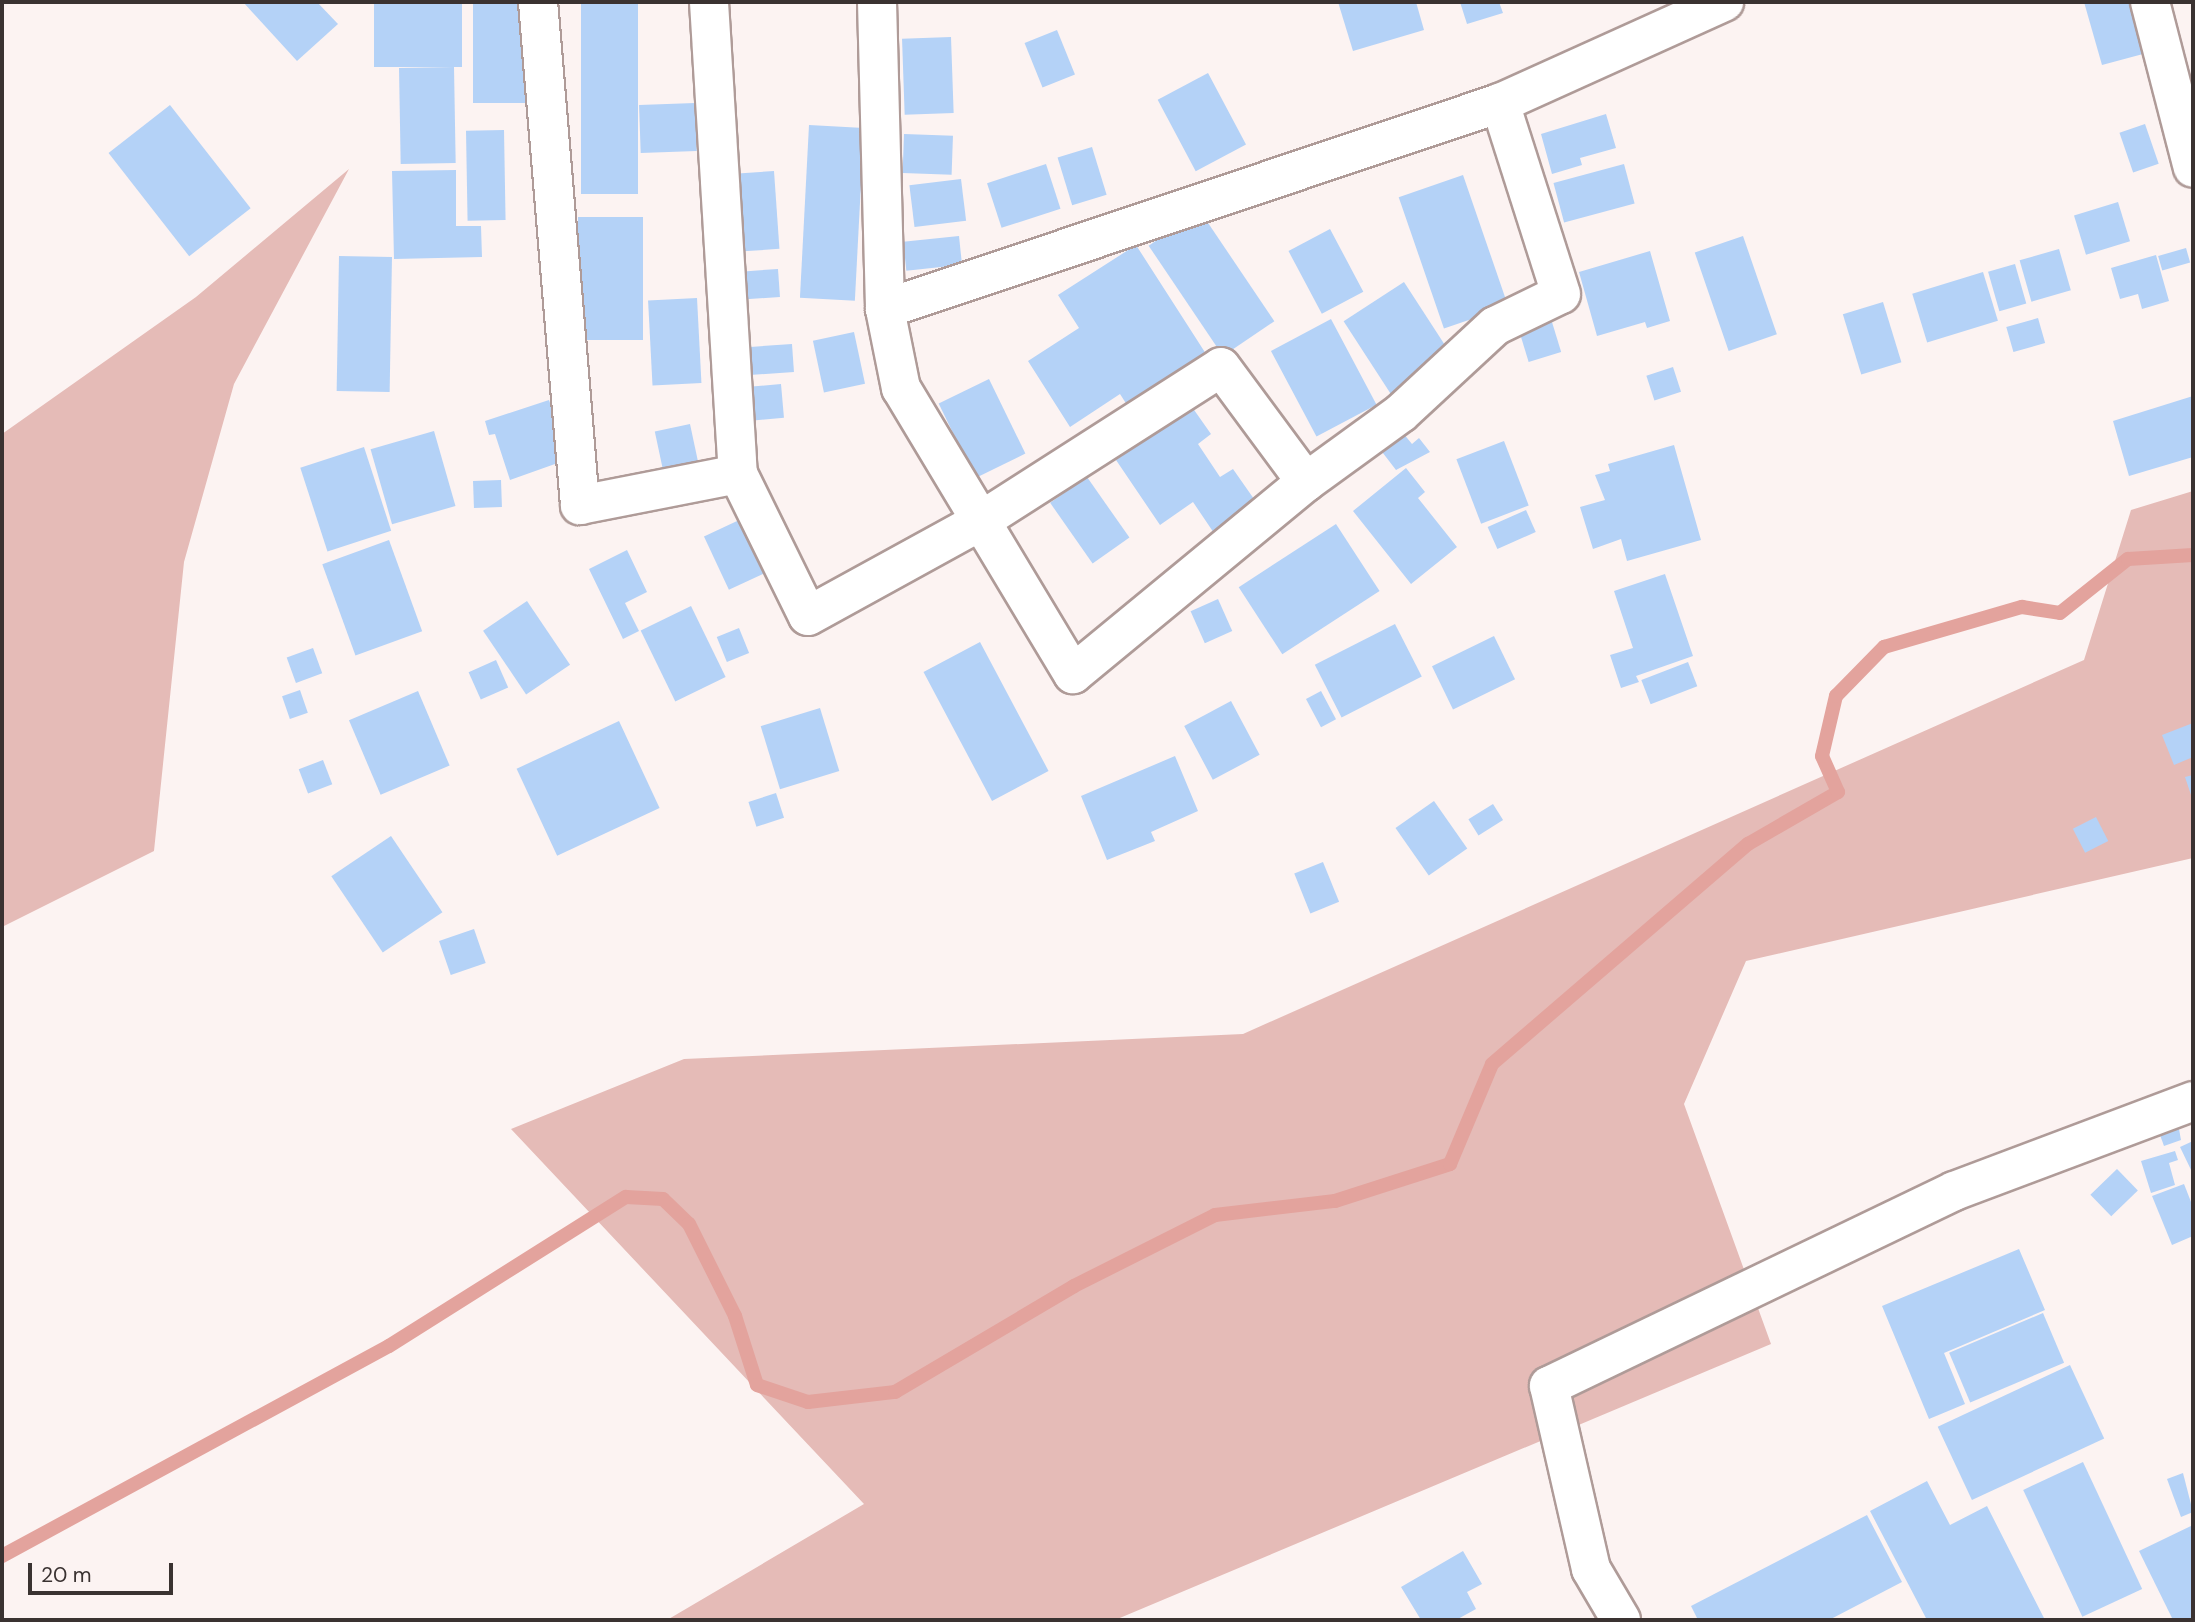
<!DOCTYPE html>
<html>
<head>
<meta charset="utf-8">
<style>
  body { margin:0 }
  #map { position:relative; width:2195px; height:1622px; overflow:hidden; background:#fcf3f2; font-family:"DM Sans",sans-serif }
  div>[style] { position:absolute }
  [style*='--x'] { left:calc(var(--x)*1px); top:calc(var(--y)*1px); width:calc(var(--w)*1px); rotate:calc(var(--a)*1deg) }
  .green>* { inset:0; background:#e5bbb7 }
  .stream>* { height:14px; margin:-7px; padding:0 7px; transform-origin:7px; border-radius:7px; background:#e3a39d }
  .building>* { inset:0; background:#b4d2f7; transform-origin:0 0 }
  .roads { filter:drop-shadow(2px 0 #af9b98) drop-shadow(-2px 0 #af9b98) drop-shadow(0 2px #af9b98) drop-shadow(0 -2px #af9b98) }
  .minor>* { height:38px; margin:-19px; padding:0 19px; transform-origin:19px; border-radius:19px; background:#fff }
  .tertiary>* { height:38px; margin:-19px; padding:0 19px; transform-origin:19px; border-radius:19px; background:#fff }
  span { translate:-50% -50%; white-space:nowrap; text-align:center; line-height:1.15; -webkit-text-stroke:7px #fcf3f2; paint-order:stroke }
  .frame { position:absolute; inset:0; border:4px solid #3a3231; pointer-events:none }
  .scale { position:absolute; left:28px; top:1563px; width:145px; height:32px; box-sizing:border-box; border:4px solid #3a3231; border-top:0; padding-left:9px; font-size:21px; line-height:24px; white-space:nowrap; color:#3a3231; -webkit-text-stroke:5px #fcf3f2; paint-order:stroke }
</style>
</head>
<body>
<div id="map">
  <div class="green">
    <div style="clip-path:polygon(349px 169px,234px 384px,184px 562px,154px 851px,2px 927px,2px 434px,196px 297px)"></div>
    <div style="clip-path:polygon(2193px 491px,2193px 858px,1746px 961px,1684px 1104px,1771px 1344px,1115px 1620px,667px 1620px,864px 1504px,511px 1129px,684px 1059px,1243px 1034px,2084px 660px,2131px 510px)"></div>
  </div>
  <div class="stream">
    <div style="--x:2;--y:1556;--w:440;--a:-28.5"></div>
    <div style="--x:389;--y:1346;--w:280;--a:-32.2"></div>
    <div style="--x:626;--y:1197;--w:37;--a:3"></div>
    <div style="--x:663;--y:1199;--w:36;--a:44"></div>
    <div style="--x:689;--y:1224;--w:103;--a:63.4"></div>
    <div style="--x:735;--y:1316;--w:72;--a:72.3"></div>
    <div style="--x:757;--y:1385;--w:54;--a:18.4"></div>
    <div style="--x:808;--y:1402;--w:88;--a:-6.6"></div>
    <div style="--x:895;--y:1392;--w:208;--a:-30.6"></div>
    <div style="--x:1074;--y:1286;--w:158;--a:-26.7"></div>
    <div style="--x:1215;--y:1215;--w:121;--a:-6.7"></div>
    <div style="--x:1335;--y:1201;--w:121;--a:-17.8"></div>
    <div style="--x:1450;--y:1164;--w:108;--a:-67.2"></div>
    <div style="--x:1492;--y:1064;--w:338;--a:-40.7"></div>
    <div style="--x:1748;--y:844;--w:104;--a:-30"></div>
    <div style="--x:1838;--y:792;--w:39;--a:-114"></div>
    <div style="--x:1822;--y:756;--w:62;--a:-76.9"></div>
    <div style="--x:1836;--y:696;--w:69;--a:-45.6"></div>
    <div style="--x:1884;--y:647;--w:144;--a:-16.2"></div>
    <div style="--x:2022;--y:607;--w:38;--a:9"></div>
    <div style="--x:2060;--y:613;--w:87;--a:-38.5"></div>
    <div style="--x:2128;--y:559;--w:65;--a:-3.5"></div>
  </div>
  <div class="building">
    <div style="clip-path:polygon(243px 2px,317px 2px,338px 24px,297px 61px)"></div>
    <div style="left:374px;top:2px;width:88px;height:65px"></div>
    <div style="left:473px;top:2px;width:52px;height:101px"></div>
    <div style="left:581px;top:2px;width:57px;height:192px"></div>
    <div style="clip-path:polygon(1338px 2px,1416px 2px,1424px 30px,1353px 51px)"></div>
    <div style="clip-path:polygon(1460px 2px,1499px 2px,1503px 13px,1467px 24px)"></div>
    <div style="clip-path:polygon(2084px 2px,2129px 2px,2143px 54px,2102px 65px)"></div>
    <div style="left:1057px;top:30px;width:48px;height:35px;rotate:68deg"></div>
    <div style="left:951px;top:37px;width:76px;height:49px;rotate:88deg"></div>
    <div style="left:454px;top:67px;width:96px;height:55px;rotate:89deg"></div>
    <div style="left:1208px;top:73px;width:81px;height:57px;rotate:62deg"></div>
    <div style="left:695px;top:103px;width:48px;height:56px;rotate:88deg"></div>
    <div style="left:170px;top:105px;width:131px;height:78px;rotate:52deg"></div>
    <div style="clip-path:polygon(1606px 114px,1616px 148px,1580px 158px,1582px 165px,1552px 174px,1541px 134px)"></div>
    <div style="left:2145px;top:124px;width:42px;height:27px;rotate:71deg"></div>
    <div style="left:809px;top:125px;width:55px;height:173px;rotate:3deg"></div>
    <div style="left:504px;top:130px;width:90px;height:38px;rotate:89deg"></div>
    <div style="left:904px;top:134px;width:49px;height:39px;rotate:2deg"></div>
    <div style="left:1092px;top:147px;width:50px;height:36px;rotate:73deg"></div>
    <div style="left:1046px;top:164px;width:47px;height:62px;rotate:72deg"></div>
    <div style="left:1624px;top:164px;width:41px;height:73px;rotate:75deg"></div>
    <div style="clip-path:polygon(456px 170px,456px 226px,481px 226px,482px 257px,394px 259px,392px 171px)"></div>
    <div style="left:774px;top:171px;width:78px;height:36px;rotate:86deg"></div>
    <div style="left:1463px;top:175px;width:139px;height:68px;rotate:71deg"></div>
    <div style="left:961px;top:179px;width:42px;height:52px;rotate:83deg"></div>
    <div style="left:2118px;top:202px;width:41px;height:46px;rotate:73deg"></div>
    <div style="left:1200px;top:211px;width:133px;height:62px;rotate:56deg"></div>
    <div style="left:578px;top:217px;width:65px;height:123px"></div>
    <div style="left:1330px;top:229px;width:71px;height:47px;rotate:62deg"></div>
    <div style="left:959px;top:236px;width:29px;height:56px;rotate:84deg"></div>
    <div style="left:1743px;top:236px;width:104px;height:51px;rotate:71deg"></div>
    <div style="clip-path:polygon(1136px 245px,1208px 357px,1129px 408px,1120px 394px,1070px 427px,1028px 361px,1079px 328px,1058px 295px)"></div>
    <div style="left:2186px;top:248px;width:15px;height:29px;rotate:74deg"></div>
    <div style="left:2059px;top:249px;width:43px;height:41px;rotate:74deg"></div>
    <div style="clip-path:polygon(1650px 251px,1670px 321px,1647px 328px,1645px 322px,1597px 336px,1579px 272px)"></div>
    <div style="clip-path:polygon(2156px 255px,2169px 301px,2142px 309px,2138px 294px,2120px 299px,2111px 268px)"></div>
    <div style="left:339px;top:256px;width:53px;height:135px;rotate:1deg"></div>
    <div style="left:2015px;top:264px;width:41px;height:28px;rotate:74deg"></div>
    <div style="left:778px;top:269px;width:28px;height:38px;rotate:86deg"></div>
    <div style="left:1983px;top:272px;width:51px;height:74px;rotate:73deg"></div>
    <div style="left:1404px;top:282px;width:87px;height:72px;rotate:57deg"></div>
    <div style="left:697px;top:298px;width:85px;height:49px;rotate:87deg"></div>
    <div style="left:1883px;top:302px;width:63px;height:42px;rotate:73deg"></div>
    <div style="left:1548px;top:309px;width:45px;height:34px;rotate:73deg"></div>
    <div style="left:2038px;top:318px;width:26px;height:33px;rotate:74deg"></div>
    <div style="left:1331px;top:319px;width:97px;height:68px;rotate:62deg"></div>
    <div style="left:854px;top:332px;width:53px;height:42px;rotate:78deg"></div>
    <div style="left:792px;top:344px;width:28px;height:52px;rotate:86deg"></div>
    <div style="left:1673px;top:367px;width:26px;height:28px;rotate:72deg"></div>
    <div style="left:989px;top:379px;width:83px;height:56px;rotate:64deg"></div>
    <div style="left:781px;top:384px;width:34px;height:44px;rotate:85deg"></div>
    <div style="clip-path:polygon(2193px 396px,2193px 457px,2129px 476px,2113px 421px)"></div>
    <div style="clip-path:polygon(549px 400px,569px 459px,510px 480px,495px 434px,489px 435px,485px 421px)"></div>
    <div style="clip-path:polygon(1192px 407px,1211px 434px,1198px 444px,1220px 477px,1233px 469px,1261px 509px,1218px 539px,1193px 502px,1160px 525px,1116px 460px)"></div>
    <div style="left:690px;top:424px;width:43px;height:36px;rotate:78deg"></div>
    <div style="clip-path:polygon(1398px 427px,1412px 444px,1419px 438px,1430px 452px,1396px 470px,1376px 444px)"></div>
    <div style="left:434px;top:431px;width:78px;height:66px;rotate:74deg"></div>
    <div style="left:1504px;top:441px;width:69px;height:51px;rotate:69deg"></div>
    <div style="clip-path:polygon(1674px 445px,1701px 540px,1627px 561px,1621px 539px,1593px 549px,1580px 507px,1605px 500px,1595px 475px,1610px 471px,1608px 464px)"></div>
    <div style="left:364px;top:447px;width:88px;height:67px;rotate:72deg"></div>
    <div style="clip-path:polygon(1406px 468px,1425px 492px,1418px 498px,1457px 547px,1411px 584px,1353px 511px)"></div>
    <div style="left:1087px;top:477px;width:74px;height:45px;rotate:55deg"></div>
    <div style="left:501px;top:480px;width:27px;height:28px;rotate:88deg"></div>
    <div style="left:1526px;top:510px;width:24px;height:42px;rotate:66deg"></div>
    <div style="left:752px;top:514px;width:59px;height:53px;rotate:65deg"></div>
    <div style="left:1336px;top:524px;width:80px;height:116px;rotate:57deg"></div>
    <div style="left:389px;top:540px;width:97px;height:71px;rotate:70deg"></div>
    <div style="clip-path:polygon(627px 550px,647px 592px,625px 603px,639px 631px,623px 639px,589px 569px)"></div>
    <div style="clip-path:polygon(1665px 574px,1693px 656px,1636px 676px,1639px 682px,1621px 688px,1610px 655px,1633px 648px,1614px 591px)"></div>
    <div style="left:1218px;top:599px;width:35px;height:30px;rotate:66deg"></div>
    <div style="left:527px;top:601px;width:77px;height:53px;rotate:56deg"></div>
    <div style="left:691px;top:606px;width:79px;height:56px;rotate:64deg"></div>
    <div style="left:1395px;top:624px;width:59px;height:90px;rotate:63deg"></div>
    <div style="left:739px;top:628px;width:27px;height:24px;rotate:68deg"></div>
    <div style="left:1494px;top:636px;width:48px;height:69px;rotate:64deg"></div>
    <div style="left:980px;top:642px;width:146px;height:64px;rotate:62deg"></div>
    <div style="left:313px;top:648px;width:27px;height:28px;rotate:70deg"></div>
    <div style="left:496px;top:660px;width:30px;height:30px;rotate:66deg"></div>
    <div style="left:1688px;top:662px;width:26px;height:50px;rotate:69deg"></div>
    <div style="left:300px;top:690px;width:24px;height:19px;rotate:71deg"></div>
    <div style="left:418px;top:691px;width:81px;height:75px;rotate:67deg"></div>
    <div style="left:1321px;top:691px;width:32px;height:17px;rotate:62deg"></div>
    <div style="left:1231px;top:701px;width:61px;height:53px;rotate:62deg"></div>
    <div style="left:820px;top:708px;width:66px;height:62px;rotate:73deg"></div>
    <div style="left:619px;top:721px;width:96px;height:113px;rotate:65deg"></div>
    <div style="clip-path:polygon(2193px 723px,2193px 757px,2174px 765px,2162px 735px)"></div>
    <div style="clip-path:polygon(1175px 756px,1198px 811px,1151px 832px,1155px 841px,1107px 860px,1081px 796px)"></div>
    <div style="left:323px;top:760px;width:26px;height:26px;rotate:69deg"></div>
    <div style="clip-path:polygon(2193px 775px,2193px 801px,2185px 777px)"></div>
    <div style="left:776px;top:793px;width:26px;height:29px;rotate:72deg"></div>
    <div style="left:1434px;top:801px;width:58px;height:47px;rotate:55deg"></div>
    <div style="left:1493px;top:804px;width:19px;height:29px;rotate:58deg"></div>
    <div style="left:2096px;top:817px;width:27px;height:26px;rotate:63deg"></div>
    <div style="left:391px;top:836px;width:92px;height:72px;rotate:56deg"></div>
    <div style="left:1323px;top:862px;width:43px;height:31px;rotate:68deg"></div>
    <div style="left:474px;top:929px;width:36px;height:37px;rotate:71deg"></div>
    <div style="clip-path:polygon(2179px 1129px,2181px 1140px,2164px 1146px,2160px 1135px)"></div>
    <div style="clip-path:polygon(2193px 1141px,2193px 1174px,2180px 1147px)"></div>
    <div style="clip-path:polygon(2175px 1151px,2178px 1160px,2169px 1163px,2175px 1185px,2151px 1193px,2141px 1161px)"></div>
    <div style="left:2117px;top:1169px;width:30px;height:37px;rotate:46deg"></div>
    <div style="clip-path:polygon(2184px 1184px,2193px 1207px,2193px 1236px,2172px 1245px,2152px 1196px)"></div>
    <div style="clip-path:polygon(2019px 1249px,2045px 1310px,1944px 1353px,1965px 1404px,1929px 1419px,1882px 1306px)"></div>
    <div style="left:2043px;top:1313px;width:54px;height:102px;rotate:67deg"></div>
    <div style="left:2070px;top:1365px;width:81px;height:146px;rotate:65deg"></div>
    <div style="left:2083px;top:1462px;width:140px;height:66px;rotate:65deg"></div>
    <div style="clip-path:polygon(2183px 1473px,2193px 1512px,2181px 1517px,2167px 1479px)"></div>
    <div style="clip-path:polygon(1927px 1481px,1950px 1525px,1987px 1506px,2045px 1620px,1927px 1620px,1870px 1511px)"></div>
    <div style="clip-path:polygon(1867px 1515px,1902px 1582px,1829px 1620px,1698px 1620px,1691px 1606px)"></div>
    <div style="clip-path:polygon(2193px 1525px,2193px 1620px,2173px 1620px,2139px 1551px)"></div>
    <div style="clip-path:polygon(1463px 1551px,1482px 1584px,1467px 1592px,1476px 1609px,1456px 1620px,1421px 1620px,1401px 1587px)"></div>
  </div>
  <div class="roads">
    <div class="minor">
      <div style="--x:538;--y:2;--w:505;--a:85.23"></div>
      <div style="--x:580;--y:505;--w:161;--a:-11.1"></div>
      <div style="--x:709;--y:2;--w:473;--a:86.5"></div>
      <div style="--x:738;--y:474;--w:158;--a:63.8"></div>
      <div style="--x:808;--y:616;--w:195;--a:-28.8"></div>
      <div style="--x:979;--y:522;--w:287;--a:-32.6"></div>
      <div style="--x:1221;--y:367;--w:143;--a:53.5"></div>
      <div style="--x:877;--y:2;--w:307;--a:88.5"></div>
      <div style="--x:885;--y:309;--w:81;--a:78.6"></div>
      <div style="--x:901;--y:388;--w:334;--a:59"></div>
      <div style="--x:1073;--y:674;--w:302;--a:-39.5"></div>
      <div style="--x:1306;--y:482;--w:117;--a:-36"></div>
      <div style="--x:1401;--y:413;--w:128;--a:-42.8"></div>
      <div style="--x:1495;--y:326;--w:73;--a:-25.9"></div>
      <div style="--x:1561;--y:294;--w:201;--a:-107.7"></div>
      <div style="--x:1500;--y:103;--w:246;--a:-24.3"></div>
      <div style="--x:885;--y:309;--w:649;--a:-18.52"></div>
      <div style="--x:1621;--y:1620;--w:59;--a:-120.5"></div>
      <div style="--x:1591;--y:1569;--w:188;--a:-102.9"></div>
      <div style="--x:1549;--y:1386;--w:449;--a:-25.7"></div>
      <div style="--x:1954;--y:1191;--w:255;--a:-20.6"></div>
    </div>
    <div class="tertiary">
      <div style="--x:2150;--y:2;--w:171;--a:75.5"></div>
    </div>
  </div>
  <div class="frame"></div>
  <div class="scale">20 m</div>
</div>
</body>
</html>
